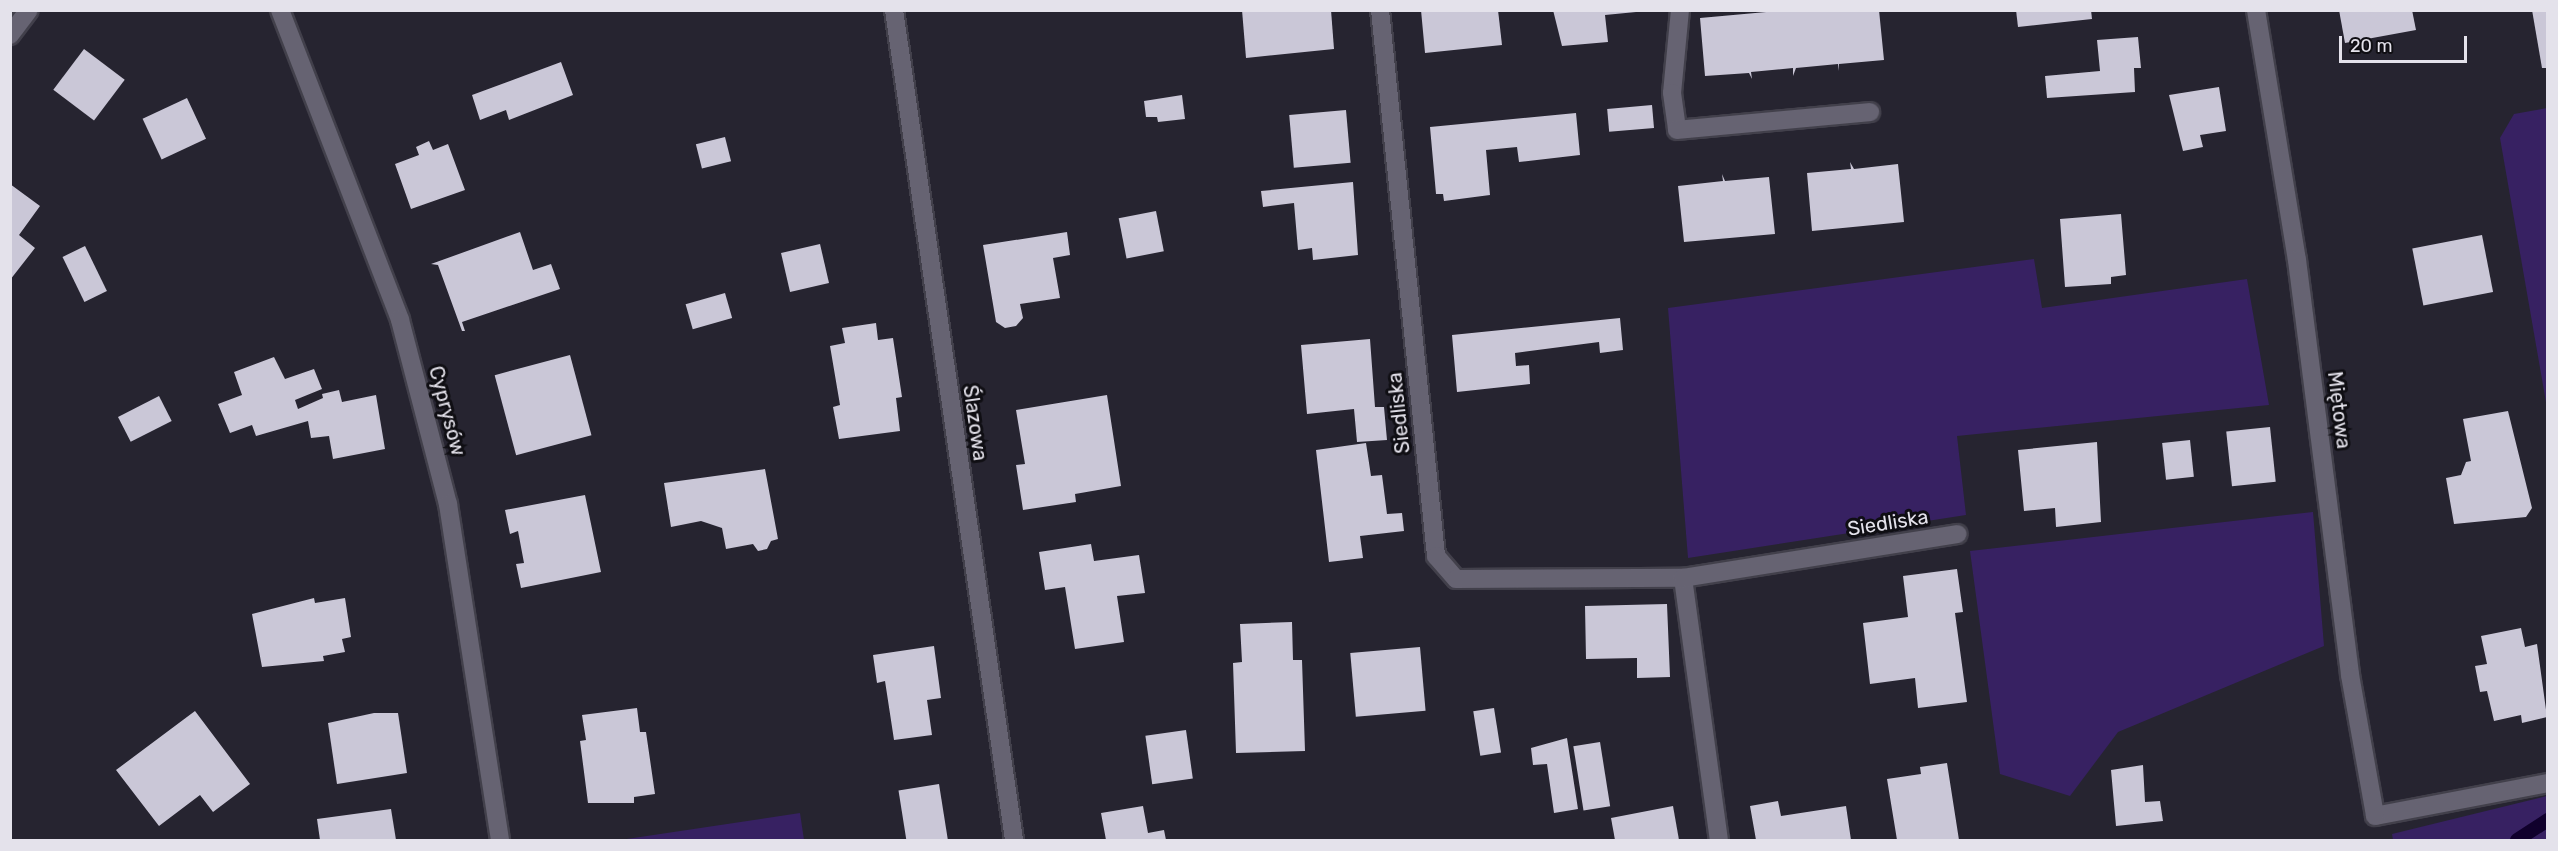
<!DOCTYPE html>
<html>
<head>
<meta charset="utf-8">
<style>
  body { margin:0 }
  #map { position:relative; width:2558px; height:851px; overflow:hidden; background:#262430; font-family:Rubik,sans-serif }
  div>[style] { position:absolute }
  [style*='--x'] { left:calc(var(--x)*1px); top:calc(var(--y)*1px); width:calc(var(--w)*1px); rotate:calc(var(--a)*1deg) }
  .green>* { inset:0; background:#372162 }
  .stream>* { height:14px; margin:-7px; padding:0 7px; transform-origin:7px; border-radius:7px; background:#10002c }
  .building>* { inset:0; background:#cac7d7; transform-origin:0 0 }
  .roads { filter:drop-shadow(2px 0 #42404b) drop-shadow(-2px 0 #42404b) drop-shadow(0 2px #42404b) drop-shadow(0 -2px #42404b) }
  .lane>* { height:18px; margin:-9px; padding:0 9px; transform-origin:9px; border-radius:9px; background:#666372 }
  .street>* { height:18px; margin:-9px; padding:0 9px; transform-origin:9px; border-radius:9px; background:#666372 }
  .secondary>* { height:18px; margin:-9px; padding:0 9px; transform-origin:9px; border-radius:9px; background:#666372 }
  span { translate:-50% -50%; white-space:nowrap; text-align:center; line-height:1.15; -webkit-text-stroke:6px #0f0e13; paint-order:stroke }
  .street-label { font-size:20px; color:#e4e2eb }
  .frame { position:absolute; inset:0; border:12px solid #e4e2eb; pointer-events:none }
  .scale { position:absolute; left:2339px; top:36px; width:128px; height:27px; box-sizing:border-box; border:3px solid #e4e2eb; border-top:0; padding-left:8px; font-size:18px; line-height:21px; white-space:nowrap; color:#e4e2eb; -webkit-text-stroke:4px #0f0e13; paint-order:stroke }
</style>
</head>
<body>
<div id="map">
  <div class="green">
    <div style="clip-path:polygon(2547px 108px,2548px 108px,2547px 408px,2500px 138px,2514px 114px)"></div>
    <div style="clip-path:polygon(2034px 259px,2042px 308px,2247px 279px,2269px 405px,1957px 436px,1966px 515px,1688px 558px,1668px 308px)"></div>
    <div style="clip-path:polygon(2313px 512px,2324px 646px,2118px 732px,2070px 796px,2000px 774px,1970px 551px)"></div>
    <div style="clip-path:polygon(2547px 796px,2547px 840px,2393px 840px,2392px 834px)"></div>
    <div style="clip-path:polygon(800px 813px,804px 840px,620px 840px)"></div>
  </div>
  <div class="stream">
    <div style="--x:2517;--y:840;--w:37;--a:-33"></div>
  </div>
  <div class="building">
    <div style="clip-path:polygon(1242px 10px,1331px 10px,1334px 49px,1246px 58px)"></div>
    <div style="clip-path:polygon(1421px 10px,1498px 10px,1502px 45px,1425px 53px)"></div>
    <div style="clip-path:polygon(1553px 10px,1636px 10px,1636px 12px,1605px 15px,1608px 42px,1562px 46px)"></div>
    <div style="clip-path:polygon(1787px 10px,1879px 10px,1884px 60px,1839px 64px,1838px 71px,1838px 64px,1796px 68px,1793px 76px,1793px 68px,1751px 72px,1752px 79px,1749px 73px,1705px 76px,1700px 18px)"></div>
    <div style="clip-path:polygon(2016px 10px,2091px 10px,2092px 19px,2018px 27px)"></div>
    <div style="clip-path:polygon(2339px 10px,2412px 10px,2416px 30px,2345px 43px)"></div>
    <div style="clip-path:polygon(2532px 10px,2547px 10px,2547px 68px,2542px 68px)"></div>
    <div style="clip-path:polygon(2138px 37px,2141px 68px,2134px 68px,2135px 92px,2047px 98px,2045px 76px,2100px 71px,2097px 40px)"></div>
    <div style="left:84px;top:49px;width:51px;height:51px;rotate:37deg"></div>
    <div style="clip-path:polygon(561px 62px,573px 95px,509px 120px,506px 110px,480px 120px,472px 95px)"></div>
    <div style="clip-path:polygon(2219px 87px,2226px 131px,2200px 135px,2203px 147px,2183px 151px,2169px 95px)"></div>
    <div style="clip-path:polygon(1182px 95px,1185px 119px,1158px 122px,1157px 117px,1146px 117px,1144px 101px)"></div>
    <div style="left:187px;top:98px;width:45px;height:49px;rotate:65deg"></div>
    <div style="left:1652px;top:105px;width:23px;height:45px;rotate:85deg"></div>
    <div style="left:1346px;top:110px;width:53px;height:57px;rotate:85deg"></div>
    <div style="clip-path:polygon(1576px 113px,1580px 155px,1519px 162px,1517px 147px,1486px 150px,1490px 195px,1444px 201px,1443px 194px,1436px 194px,1430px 127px)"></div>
    <div style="left:725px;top:137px;width:25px;height:30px;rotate:76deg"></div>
    <div style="clip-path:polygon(429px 141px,433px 150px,448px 144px,465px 190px,411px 209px,395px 164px,419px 155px,416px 147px)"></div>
    <div style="clip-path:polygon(1850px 162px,1854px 169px,1898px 164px,1904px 222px,1812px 231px,1807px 173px,1851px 169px)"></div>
    <div style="clip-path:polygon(1722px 174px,1725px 181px,1769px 177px,1775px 234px,1684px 242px,1678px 186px,1723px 181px)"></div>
    <div style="clip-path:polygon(1353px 182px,1358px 255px,1313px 260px,1312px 248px,1298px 250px,1294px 203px,1263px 207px,1261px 191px)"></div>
    <div style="clip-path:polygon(10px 184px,40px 206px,19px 235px,35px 248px,10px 280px)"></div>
    <div style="left:1156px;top:211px;width:41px;height:38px;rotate:79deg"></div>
    <div style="clip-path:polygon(2121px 214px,2126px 275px,2111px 277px,2111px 284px,2065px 287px,2060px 219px)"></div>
    <div style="clip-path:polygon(520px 232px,533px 270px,551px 264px,560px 289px,462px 322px,465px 331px,462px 331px,438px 265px,431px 264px)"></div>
    <div style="clip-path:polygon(1067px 232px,1070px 255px,1053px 258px,1060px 298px,1020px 304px,1023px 318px,1016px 326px,1005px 328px,996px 322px,983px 245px)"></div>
    <div style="left:2482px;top:235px;width:58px;height:71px;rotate:79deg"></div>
    <div style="left:820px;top:244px;width:40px;height:40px;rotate:77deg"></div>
    <div style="left:85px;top:246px;width:50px;height:25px;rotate:64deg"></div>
    <div style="left:725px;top:293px;width:26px;height:41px;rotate:74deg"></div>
    <div style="clip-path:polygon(1620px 318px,1623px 350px,1600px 353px,1599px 342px,1515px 353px,1516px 366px,1529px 365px,1530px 384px,1457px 392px,1452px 335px)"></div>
    <div style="clip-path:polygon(876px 323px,878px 340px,893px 338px,902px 397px,896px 398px,900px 431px,839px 439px,833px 407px,840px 405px,830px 346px,845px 343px,842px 328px)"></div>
    <div style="clip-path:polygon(1370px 339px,1375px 407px,1384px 407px,1387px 440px,1357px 442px,1354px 409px,1307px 414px,1301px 345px)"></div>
    <div style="left:570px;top:355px;width:83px;height:78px;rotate:75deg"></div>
    <div style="clip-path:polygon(274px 357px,285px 379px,314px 369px,322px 389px,295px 400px,298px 409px,323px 398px,322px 394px,339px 390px,342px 402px,376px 395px,385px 449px,333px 459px,329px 436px,311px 438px,308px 421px,256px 436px,252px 425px,230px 433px,218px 404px,242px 395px,234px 372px)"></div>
    <div style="clip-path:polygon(1107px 395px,1121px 486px,1075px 494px,1076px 502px,1023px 510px,1016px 465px,1025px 464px,1016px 410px)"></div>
    <div style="left:159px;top:396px;width:28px;height:46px;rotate:63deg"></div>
    <div style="clip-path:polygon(2508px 411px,2532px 508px,2526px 517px,2454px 524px,2446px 478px,2461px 475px,2466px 462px,2471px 461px,2463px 419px)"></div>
    <div style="left:2270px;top:427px;width:55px;height:44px;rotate:84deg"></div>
    <div style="left:2190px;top:440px;width:37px;height:28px;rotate:84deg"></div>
    <div style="clip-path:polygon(2097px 442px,2101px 522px,2056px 527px,2055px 508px,2024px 511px,2018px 450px)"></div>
    <div style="clip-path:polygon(1366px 443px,1371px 476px,1382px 475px,1387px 514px,1402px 513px,1404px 531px,1360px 536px,1363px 558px,1329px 562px,1316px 450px)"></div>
    <div style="clip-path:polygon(765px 469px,778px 539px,771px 541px,767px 549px,758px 551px,753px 544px,726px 549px,722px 528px,701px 521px,671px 527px,664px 483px)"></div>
    <div style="clip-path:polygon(585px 495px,601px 572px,521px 588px,516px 564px,524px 563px,518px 531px,510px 534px,505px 510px)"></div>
    <div style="clip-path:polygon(1091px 544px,1094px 561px,1139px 555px,1145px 593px,1117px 596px,1124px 642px,1075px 649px,1065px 587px,1045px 590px,1039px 552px)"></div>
    <div style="clip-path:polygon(1957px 569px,1963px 612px,1955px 613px,1967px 702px,1918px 708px,1915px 678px,1870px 684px,1863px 623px,1908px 617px,1903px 576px)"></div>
    <div style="clip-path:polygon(314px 598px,315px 603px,345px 598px,351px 637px,342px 639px,345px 652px,323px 656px,324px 661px,262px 667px,252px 614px)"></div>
    <div style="clip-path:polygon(1667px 604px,1670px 677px,1637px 678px,1637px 658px,1586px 659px,1585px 606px)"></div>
    <div style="clip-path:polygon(1292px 622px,1293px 660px,1302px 660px,1305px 751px,1236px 753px,1233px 663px,1242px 662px,1240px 624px)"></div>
    <div style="clip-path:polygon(2521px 628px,2525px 647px,2537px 644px,2547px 717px,2522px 723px,2521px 715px,2494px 721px,2487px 691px,2480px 692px,2475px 666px,2487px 664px,2481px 636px)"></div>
    <div style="clip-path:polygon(934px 646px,941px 698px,927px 700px,932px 735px,894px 740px,885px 681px,877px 683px,873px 655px)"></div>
    <div style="left:1420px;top:647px;width:64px;height:70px;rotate:85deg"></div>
    <div style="clip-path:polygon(637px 708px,640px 732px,646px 732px,655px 794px,634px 797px,634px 803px,588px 803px,580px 741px,586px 740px,582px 715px)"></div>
    <div style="left:1494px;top:708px;width:45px;height:21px;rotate:81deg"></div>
    <div style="clip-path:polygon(195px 711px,250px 784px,213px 812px,200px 795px,159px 826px,116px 770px)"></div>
    <div style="clip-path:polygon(374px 713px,398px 713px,407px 773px,337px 784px,328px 723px)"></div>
    <div style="left:1186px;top:730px;width:49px;height:41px;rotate:82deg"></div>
    <div style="clip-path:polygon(1567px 738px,1578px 809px,1554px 813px,1547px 764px,1533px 765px,1531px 748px)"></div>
    <div style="left:1600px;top:742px;width:65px;height:27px;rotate:81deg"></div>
    <div style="clip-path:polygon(1947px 763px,1959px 840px,1897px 840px,1887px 779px,1921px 774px,1920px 767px)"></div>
    <div style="clip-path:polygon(2143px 765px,2145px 802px,2160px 801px,2163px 821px,2116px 826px,2111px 770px)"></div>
    <div style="left:939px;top:784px;width:57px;height:41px;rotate:81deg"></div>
    <div style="clip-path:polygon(1778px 801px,1781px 816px,1846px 806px,1851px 840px,1756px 840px,1750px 806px)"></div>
    <div style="clip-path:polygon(1143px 806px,1148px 833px,1164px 830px,1166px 840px,1106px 840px,1101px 813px)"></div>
    <div style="clip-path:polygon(1673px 806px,1679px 840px,1615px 840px,1611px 818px)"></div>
    <div style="clip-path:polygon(391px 809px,396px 840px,320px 840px,317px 819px)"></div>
  </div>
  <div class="roads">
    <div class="lane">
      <div style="--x:1680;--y:10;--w:83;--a:95.5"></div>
      <div style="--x:1672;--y:93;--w:37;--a:82"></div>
      <div style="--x:1677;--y:130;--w:194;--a:-5.3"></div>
      <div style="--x:2375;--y:816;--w:176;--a:-10.8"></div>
    </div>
    <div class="street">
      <div style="--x:280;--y:10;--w:332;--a:68.8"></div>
      <div style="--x:400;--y:320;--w:190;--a:75.4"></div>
      <div style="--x:448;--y:504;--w:340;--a:81.2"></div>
      <div style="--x:894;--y:10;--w:839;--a:81.77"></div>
      <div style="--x:1380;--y:10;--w:549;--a:84.14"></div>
      <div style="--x:1436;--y:556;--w:30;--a:49"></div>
      <div style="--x:1456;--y:579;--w:227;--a:-0.3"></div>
      <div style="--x:1683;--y:578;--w:264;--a:82.2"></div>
      <div style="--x:2256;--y:10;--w:253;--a:80.7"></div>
      <div style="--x:2297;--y:260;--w:418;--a:82.7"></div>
      <div style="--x:2350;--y:675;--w:143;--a:79.9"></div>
      <div style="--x:1683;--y:578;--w:278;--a:-9.1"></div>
    </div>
    <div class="secondary">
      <div style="--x:10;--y:35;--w:31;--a:-53"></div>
    </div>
  </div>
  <div class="street-label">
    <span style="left:2339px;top:410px;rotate:83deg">Miętowa</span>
    <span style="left:447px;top:411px;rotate:75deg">Cyprysów</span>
    <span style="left:1399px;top:413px;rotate:-96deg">Siedliska</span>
    <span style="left:975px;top:423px;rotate:82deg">Ślazowa</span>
    <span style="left:1888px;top:523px;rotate:-9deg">Siedliska</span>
  </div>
  <div class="frame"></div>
  <div class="scale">20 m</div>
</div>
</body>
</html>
